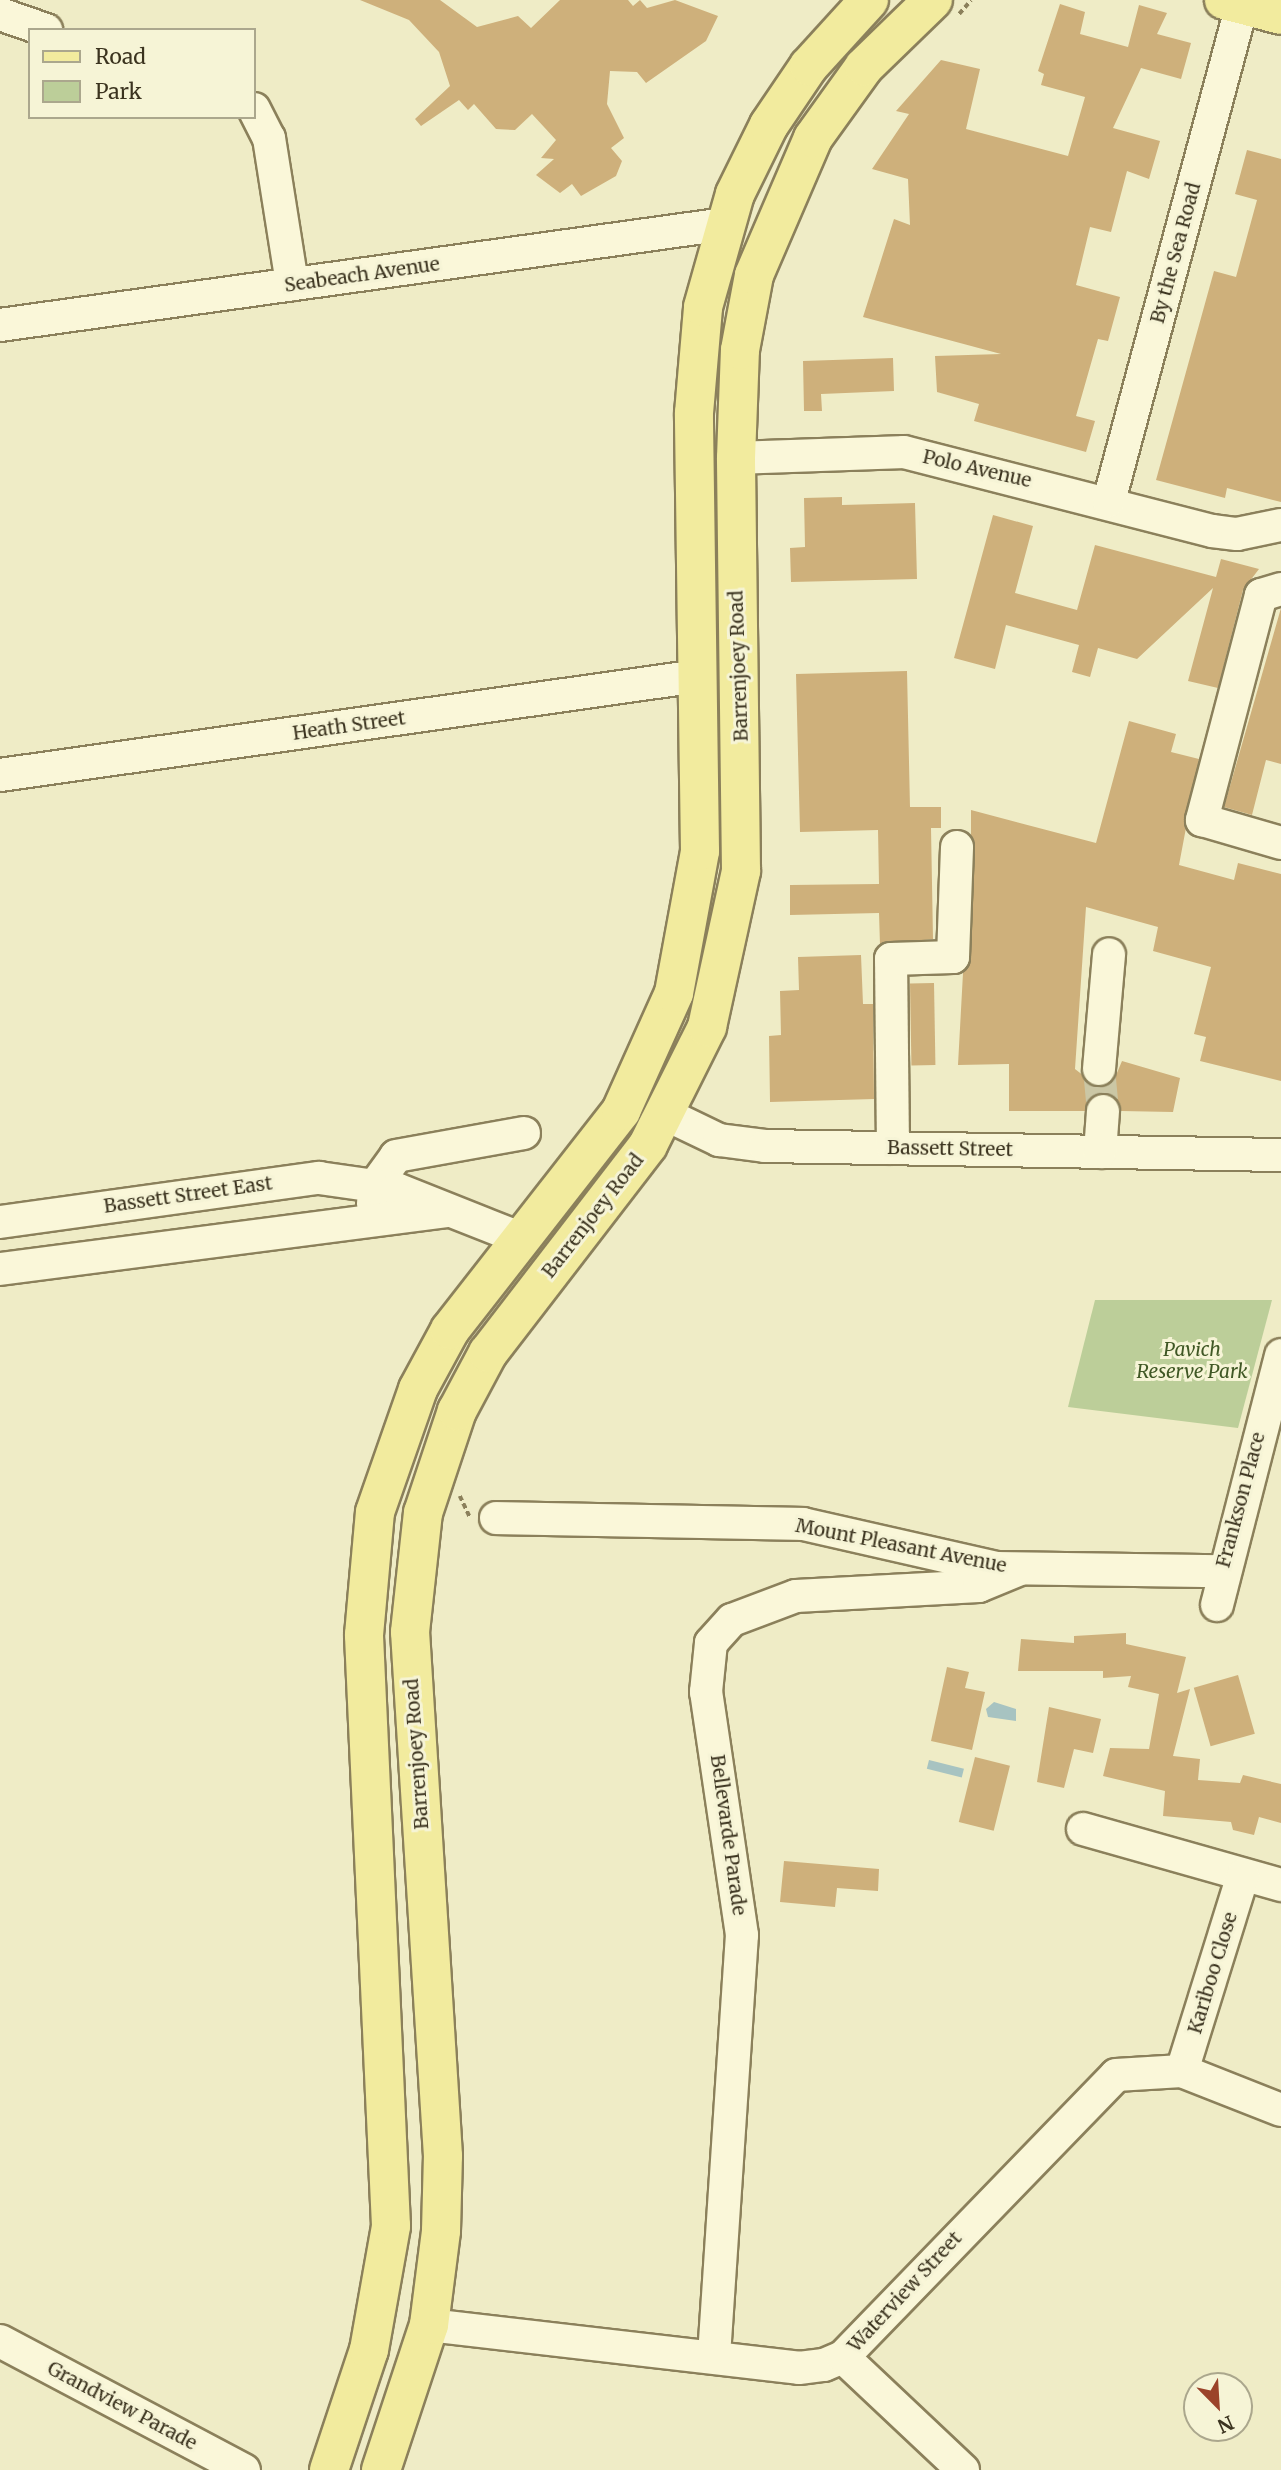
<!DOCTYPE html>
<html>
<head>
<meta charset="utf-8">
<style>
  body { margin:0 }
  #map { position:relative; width:1281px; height:2470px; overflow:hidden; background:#efecc6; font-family:Merriweather,serif }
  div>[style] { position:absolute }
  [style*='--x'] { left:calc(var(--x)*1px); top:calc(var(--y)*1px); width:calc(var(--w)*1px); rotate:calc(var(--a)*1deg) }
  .green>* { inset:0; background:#bcce99 }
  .water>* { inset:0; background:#a7c3c1; transform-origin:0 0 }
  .building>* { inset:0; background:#ceb07b; transform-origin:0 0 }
  .minor-tunnel>* { height:32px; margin-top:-16px; transform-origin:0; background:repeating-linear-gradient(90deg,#cbc7a5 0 32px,transparent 0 48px) }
  .path>* { height:3.5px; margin-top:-1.75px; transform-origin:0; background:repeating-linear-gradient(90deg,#8b805b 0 5px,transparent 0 8.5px) }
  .roads { filter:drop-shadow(2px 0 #8b805b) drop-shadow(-2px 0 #8b805b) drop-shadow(0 2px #8b805b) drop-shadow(0 -2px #8b805b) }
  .minor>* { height:32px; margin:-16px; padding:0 16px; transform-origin:16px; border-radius:16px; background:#faf7d9 }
  .major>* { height:38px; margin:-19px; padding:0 19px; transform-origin:19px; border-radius:19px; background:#f2eb9e }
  span { translate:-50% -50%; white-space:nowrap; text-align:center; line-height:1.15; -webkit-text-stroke:6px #f6f4d6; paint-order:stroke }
  .street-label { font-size:19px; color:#3b331f }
  .park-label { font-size:19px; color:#405825; font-style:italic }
  .legend { position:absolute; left:28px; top:28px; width:228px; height:91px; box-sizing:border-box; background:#f6f4d6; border:2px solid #aba78d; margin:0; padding:9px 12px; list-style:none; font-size:21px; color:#3b331f }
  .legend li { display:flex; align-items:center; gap:14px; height:35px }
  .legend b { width:35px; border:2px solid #aba78d }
  .north { position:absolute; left:1183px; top:2372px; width:70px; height:70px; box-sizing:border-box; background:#f6f4d6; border:2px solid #aba78d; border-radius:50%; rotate:156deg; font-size:19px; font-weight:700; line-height:28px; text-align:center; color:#3b331f }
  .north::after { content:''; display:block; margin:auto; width:24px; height:32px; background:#9b432a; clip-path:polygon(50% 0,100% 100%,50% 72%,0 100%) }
</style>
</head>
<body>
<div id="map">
  <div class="green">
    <div style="clip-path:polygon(1095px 1300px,1272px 1300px,1238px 1428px,1068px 1407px)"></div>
  </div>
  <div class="water">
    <div style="clip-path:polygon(994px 1702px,1016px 1709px,1016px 1721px,988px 1717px,986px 1709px)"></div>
    <div style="left:929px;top:1760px;width:36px;height:9px;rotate:14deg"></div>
  </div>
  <div class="building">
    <div style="clip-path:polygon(360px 0,440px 0,477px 27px,518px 16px,531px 28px,560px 0,628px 0,633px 6px,640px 0,647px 8px,675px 0,718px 16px,706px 41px,646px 83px,637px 72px,610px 71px,607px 104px,624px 138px,611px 148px,622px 161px,616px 176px,581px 196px,572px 184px,560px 193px,536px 175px,554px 159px,541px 158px,556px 140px,532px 114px,515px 130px,496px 129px,474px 104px,468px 110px,459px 100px,421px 126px,415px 119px,450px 86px,439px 52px,409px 20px)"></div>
    <div style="clip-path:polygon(1060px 4px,1085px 12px,1080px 34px,1128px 47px,1139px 5px,1167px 13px,1157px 34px,1191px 43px,1181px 79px,1141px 68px,1113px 128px,1160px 141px,1149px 179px,1127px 171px,1111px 232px,1090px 227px,1076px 285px,1120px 297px,1108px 341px,1098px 339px,1076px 416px,1095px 421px,1086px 452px,974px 421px,979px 404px,937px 392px,935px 356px,1001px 354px,863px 317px,894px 219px,910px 225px,908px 179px,872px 169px,909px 114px,896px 111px,941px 60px,980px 69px,966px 129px,1068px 156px,1085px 97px,1041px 85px,1044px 74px,1038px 71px)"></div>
    <div style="clip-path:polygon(1247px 150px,1281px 159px,1281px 502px,1227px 488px,1225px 498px,1156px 480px,1214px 271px,1236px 277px,1257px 200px,1235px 194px)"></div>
    <div style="clip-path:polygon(893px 358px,894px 391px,821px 394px,822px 411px,804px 411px,803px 361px)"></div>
    <div style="clip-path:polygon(842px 497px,842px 505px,915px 503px,917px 579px,791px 582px,790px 548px,805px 547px,804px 498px)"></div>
    <div style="clip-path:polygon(993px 515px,1033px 526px,1015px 593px,1077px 610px,1095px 545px,1216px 577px,1221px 559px,1259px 569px,1243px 590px,1218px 688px,1188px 681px,1213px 588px,1137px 659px,1098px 648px,1090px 677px,1072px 672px,1079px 645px,1006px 625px,995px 669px,954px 658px)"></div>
    <div style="clip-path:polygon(1281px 608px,1281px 764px,1266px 760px,1252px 815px,1224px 807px)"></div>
    <div style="clip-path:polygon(907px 671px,910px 807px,941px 807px,941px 828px,931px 828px,933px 939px,880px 945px,879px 913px,790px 915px,790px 885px,879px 884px,878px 830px,800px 832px,796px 674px)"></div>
    <div style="clip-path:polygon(1129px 721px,1176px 734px,1171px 752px,1199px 759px,1179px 865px,1234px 880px,1238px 863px,1281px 874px,1281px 1081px,1200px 1061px,1206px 1037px,1194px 1034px,1211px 967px,1153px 951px,1158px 927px,1086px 907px,1075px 1069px,1098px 1087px,1114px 1080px,1122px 1061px,1180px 1078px,1173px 1112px,1121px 1111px,1114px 1096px,1104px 1093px,1088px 1100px,1085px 1111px,1009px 1111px,1009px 1064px,958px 1065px,963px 973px,971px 958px,971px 810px,1096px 843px)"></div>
    <div style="clip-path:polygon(861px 955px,863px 1004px,873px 1004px,874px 1099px,770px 1102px,769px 1036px,781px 1035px,780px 991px,799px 990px,798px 957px)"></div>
    <div style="left:934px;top:983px;width:82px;height:24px;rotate:89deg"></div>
    <div style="clip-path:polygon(1126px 1633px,1126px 1644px,1186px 1657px,1177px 1693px,1190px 1689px,1173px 1756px,1200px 1759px,1198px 1780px,1240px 1783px,1243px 1775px,1281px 1784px,1281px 1823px,1259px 1817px,1254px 1835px,1233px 1830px,1231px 1822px,1163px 1816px,1165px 1791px,1103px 1776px,1110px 1748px,1149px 1749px,1159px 1694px,1128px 1687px,1131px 1676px,1103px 1678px,1103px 1671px,1018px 1671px,1021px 1639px,1074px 1643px,1074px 1636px)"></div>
    <div style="clip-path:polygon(947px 1667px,969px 1672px,965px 1688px,985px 1692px,972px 1750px,931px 1741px)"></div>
    <div style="left:1238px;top:1675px;width:61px;height:46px;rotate:74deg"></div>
    <div style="clip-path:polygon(1049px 1707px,1101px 1719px,1093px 1753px,1074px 1749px,1064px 1788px,1037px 1782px)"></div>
    <div style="left:975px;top:1757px;width:36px;height:67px;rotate:14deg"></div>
    <div style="clip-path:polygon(784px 1861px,879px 1869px,878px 1891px,837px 1888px,835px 1907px,780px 1902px)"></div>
  </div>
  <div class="minor-tunnel">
    <div style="--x:1099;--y:1069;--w:42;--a:84.6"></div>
  </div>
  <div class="path">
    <div style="--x:959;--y:14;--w:18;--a:-49"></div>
    <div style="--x:460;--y:1496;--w:23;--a:65"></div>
  </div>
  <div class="roads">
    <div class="minor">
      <div style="--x:0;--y:14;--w:49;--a:19.2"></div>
      <div style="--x:254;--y:109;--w:33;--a:63"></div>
      <div style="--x:269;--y:138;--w:148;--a:81"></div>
      <div style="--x:0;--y:325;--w:732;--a:-7.93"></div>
      <div style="--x:736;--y:458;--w:168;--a:-2"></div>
      <div style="--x:904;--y:452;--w:318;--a:14.4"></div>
      <div style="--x:1212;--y:531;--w:25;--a:7"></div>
      <div style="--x:1237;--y:534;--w:45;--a:-11.6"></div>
      <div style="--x:1109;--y:501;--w:514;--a:-74.99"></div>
      <div style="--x:1281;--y:589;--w:21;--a:163"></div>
      <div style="--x:1261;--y:595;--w:233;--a:104.7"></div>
      <div style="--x:1202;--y:820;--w:82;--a:16.2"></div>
      <div style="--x:0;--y:775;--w:705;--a:-8.07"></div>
      <div style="--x:1099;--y:1069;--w:115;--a:-85"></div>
      <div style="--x:667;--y:1115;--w:58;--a:25.7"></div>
      <div style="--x:719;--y:1140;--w:46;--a:7.4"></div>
      <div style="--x:765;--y:1146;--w:516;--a:1"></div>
      <div style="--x:893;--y:1148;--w:189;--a:-90.6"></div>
      <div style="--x:891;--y:959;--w:62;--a:-1.8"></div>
      <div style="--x:953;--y:957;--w:110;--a:-87.9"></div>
      <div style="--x:1100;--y:1152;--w:41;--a:-85.8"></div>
      <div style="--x:373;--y:1203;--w:19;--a:-81"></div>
      <div style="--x:376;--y:1184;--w:34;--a:-54"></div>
      <div style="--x:396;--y:1156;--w:130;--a:-10.2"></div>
      <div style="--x:0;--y:1222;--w:322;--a:-7.9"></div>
      <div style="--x:319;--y:1178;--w:78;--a:8.1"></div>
      <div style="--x:396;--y:1189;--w:130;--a:21.6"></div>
      <div style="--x:0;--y:1269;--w:452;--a:-7.4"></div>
      <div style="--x:496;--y:1518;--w:307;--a:1.1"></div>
      <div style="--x:803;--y:1524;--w:198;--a:12.8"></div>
      <div style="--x:996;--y:1568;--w:225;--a:0.8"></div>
      <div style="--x:1217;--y:1605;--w:258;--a:-75.6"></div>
      <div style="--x:1083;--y:1829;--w:206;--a:15.8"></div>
      <div style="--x:1182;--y:2071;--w:205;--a:-72.7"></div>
      <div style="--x:429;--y:2325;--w:372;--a:6.6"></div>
      <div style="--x:799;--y:2368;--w:25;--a:-7"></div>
      <div style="--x:824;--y:2365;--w:21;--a:-23"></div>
      <div style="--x:843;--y:2357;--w:392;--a:-45.9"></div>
      <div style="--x:1116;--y:2075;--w:66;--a:-3.5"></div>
      <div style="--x:1182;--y:2071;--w:106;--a:21.5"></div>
      <div style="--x:0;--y:2341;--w:276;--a:27.9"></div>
      <div style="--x:714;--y:2356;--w:422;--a:-86.2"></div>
      <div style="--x:742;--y:1935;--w:246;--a:-98.4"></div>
      <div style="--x:706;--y:1692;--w:49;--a:-84.2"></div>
      <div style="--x:711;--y:1643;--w:31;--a:-48"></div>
      <div style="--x:732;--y:1620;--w:68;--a:-20.6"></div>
      <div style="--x:796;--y:1596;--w:183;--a:-3.1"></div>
      <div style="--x:979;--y:1586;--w:44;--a:-22.5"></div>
      <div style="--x:843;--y:2357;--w:165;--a:43.3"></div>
    </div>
    <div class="major">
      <div style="--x:1224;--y:0;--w:59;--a:14.7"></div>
      <div style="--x:329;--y:2470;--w:126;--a:-71.6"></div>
      <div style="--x:369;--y:2350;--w:126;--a:-79.9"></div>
      <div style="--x:391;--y:2226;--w:592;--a:-92.62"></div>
      <div style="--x:364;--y:1635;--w:123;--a:-84.9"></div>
      <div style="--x:375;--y:1512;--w:130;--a:-70.7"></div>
      <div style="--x:418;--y:1389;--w:67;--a:-61.5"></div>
      <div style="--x:450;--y:1330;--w:278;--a:-52"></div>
      <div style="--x:621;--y:1111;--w:129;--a:-65.8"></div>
      <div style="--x:674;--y:993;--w:144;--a:-79.6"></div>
      <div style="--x:700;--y:851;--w:438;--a:-90.8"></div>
      <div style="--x:694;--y:413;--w:106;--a:-85.1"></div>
      <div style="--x:703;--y:307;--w:117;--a:-74.2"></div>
      <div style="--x:735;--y:194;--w:77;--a:-63.8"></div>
      <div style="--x:769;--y:125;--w:71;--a:-55.9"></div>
      <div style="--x:809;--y:66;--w:89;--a:-47.7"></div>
      <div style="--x:381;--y:2470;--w:153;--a:-71.7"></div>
      <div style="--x:429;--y:2325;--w:95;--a:-82.7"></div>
      <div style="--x:441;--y:2231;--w:75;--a:-88.5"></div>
      <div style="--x:443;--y:2156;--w:525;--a:-93.6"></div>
      <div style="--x:410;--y:1632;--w:120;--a:-83.8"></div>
      <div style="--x:423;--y:1513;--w:108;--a:-71.6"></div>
      <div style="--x:457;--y:1411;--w:66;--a:-61.9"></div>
      <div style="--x:488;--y:1353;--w:262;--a:-52.4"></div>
      <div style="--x:648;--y:1145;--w:132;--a:-63.4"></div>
      <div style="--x:707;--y:1027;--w:160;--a:-77.7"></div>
      <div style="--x:741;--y:871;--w:413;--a:-90.7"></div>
      <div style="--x:736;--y:458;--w:108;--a:-87.9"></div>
      <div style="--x:740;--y:350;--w:76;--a:-79.4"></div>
      <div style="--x:754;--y:275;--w:149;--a:-66.7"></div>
      <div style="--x:813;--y:138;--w:87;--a:-54.3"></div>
      <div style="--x:864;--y:67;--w:96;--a:-44.2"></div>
    </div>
  </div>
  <div class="street-label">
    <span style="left:1176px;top:253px;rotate:-75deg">By the Sea Road</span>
    <span style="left:362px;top:275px;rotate:-8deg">Seabeach Avenue</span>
    <span style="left:977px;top:469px;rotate:13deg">Polo Avenue</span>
    <span style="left:739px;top:666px;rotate:-92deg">Barrenjoey Road</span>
    <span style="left:349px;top:726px;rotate:-8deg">Heath Street</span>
    <span style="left:950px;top:1149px;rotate:1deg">Bassett Street</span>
    <span style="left:188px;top:1195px;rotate:-8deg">Bassett Street East</span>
    <span style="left:593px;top:1216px;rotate:-52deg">Barrenjoey Road</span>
    <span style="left:1241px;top:1500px;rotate:-75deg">Frankson Place</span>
    <span style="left:901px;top:1546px;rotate:11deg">Mount Pleasant Avenue</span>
    <span style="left:417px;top:1754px;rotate:-94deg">Barrenjoey Road</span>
    <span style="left:728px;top:1835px;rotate:82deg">Bellevarde Parade</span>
    <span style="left:1213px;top:1973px;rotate:-73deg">Kariboo Close</span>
    <span style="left:905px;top:2292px;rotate:-47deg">Waterview Street</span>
    <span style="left:122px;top:2406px;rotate:28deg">Grandview Parade</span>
  </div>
  <div class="park-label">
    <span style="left:1192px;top:1361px">Pavich<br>Reserve Park</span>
  </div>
  <ul class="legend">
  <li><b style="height:9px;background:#f2eb9e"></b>Road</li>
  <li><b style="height:19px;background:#bcce99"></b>Park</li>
  </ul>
  <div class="north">N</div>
</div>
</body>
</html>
